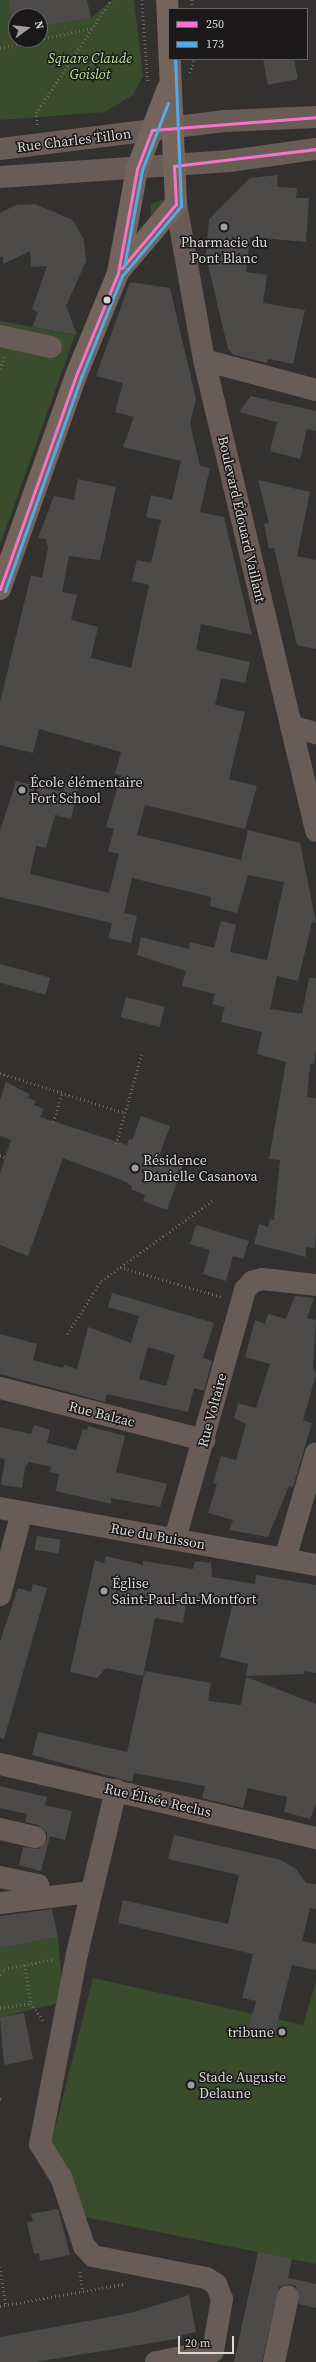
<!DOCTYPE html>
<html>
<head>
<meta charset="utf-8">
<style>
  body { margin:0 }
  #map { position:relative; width:316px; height:2362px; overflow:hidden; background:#323130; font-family:"Source Serif 4",serif }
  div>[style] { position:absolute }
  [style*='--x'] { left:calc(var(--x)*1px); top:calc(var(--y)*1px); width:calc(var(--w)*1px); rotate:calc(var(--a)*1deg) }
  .green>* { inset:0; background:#394d2c }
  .building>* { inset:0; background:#4c4b4a; transform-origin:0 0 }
  .path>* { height:2.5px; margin-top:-1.25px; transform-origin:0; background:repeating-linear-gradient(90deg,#6e6762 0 1px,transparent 0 4px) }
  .minor>* { height:22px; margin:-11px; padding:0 11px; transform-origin:11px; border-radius:11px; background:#695c57 }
  .major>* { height:22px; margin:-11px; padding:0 11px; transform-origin:11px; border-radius:11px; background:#75645b }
  .bus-1>* { height:3px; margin:-1.5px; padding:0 1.5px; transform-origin:1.5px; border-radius:1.5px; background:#f673cc }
  .bus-2>* { height:3px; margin:-1.5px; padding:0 1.5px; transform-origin:1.5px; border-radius:1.5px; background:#53aae6 }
  .dots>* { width:11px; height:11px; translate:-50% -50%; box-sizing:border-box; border:2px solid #1a1818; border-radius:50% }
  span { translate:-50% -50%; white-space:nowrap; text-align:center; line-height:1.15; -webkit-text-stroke:3px #1a1818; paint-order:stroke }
  .park-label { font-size:14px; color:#b6e598; font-style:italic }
  .street-label { font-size:14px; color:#dad8d7 }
  .poi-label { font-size:14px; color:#dad8d7 }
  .left { translate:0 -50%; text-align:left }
  .right { translate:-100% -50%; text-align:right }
  .legend { position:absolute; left:168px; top:8px; width:140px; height:52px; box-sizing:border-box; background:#1a1818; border:1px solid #676564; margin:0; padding:5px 7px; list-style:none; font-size:12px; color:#dad8d7 }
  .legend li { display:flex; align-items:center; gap:8px; height:20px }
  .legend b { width:20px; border:1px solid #676564 }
  .north { position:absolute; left:8px; top:8px; width:40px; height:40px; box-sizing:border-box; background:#1a1818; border:1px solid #676564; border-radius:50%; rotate:75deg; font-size:11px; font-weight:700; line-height:16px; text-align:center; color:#dad8d7 }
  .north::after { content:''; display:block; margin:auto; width:14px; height:18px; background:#9f9e9d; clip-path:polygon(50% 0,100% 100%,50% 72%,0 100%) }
  .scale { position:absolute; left:178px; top:2336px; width:56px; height:18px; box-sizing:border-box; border:2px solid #dad8d7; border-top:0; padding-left:5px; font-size:12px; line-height:14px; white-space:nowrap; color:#dad8d7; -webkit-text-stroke:3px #1a1818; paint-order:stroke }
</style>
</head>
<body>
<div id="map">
  <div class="green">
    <div style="clip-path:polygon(0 0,8px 0,16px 40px,40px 40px,40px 25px,91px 18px,112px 0,134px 0,143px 76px,133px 95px,105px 112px,0 120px)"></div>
    <div style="clip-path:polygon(165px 199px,162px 207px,150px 225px,151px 204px)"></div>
    <div style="clip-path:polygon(0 321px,75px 335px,0 545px)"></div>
    <div style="clip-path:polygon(58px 1937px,63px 2002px,0 2017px,0 1948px)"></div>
    <div style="clip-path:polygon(93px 1978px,303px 2025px,316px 1982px,316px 2264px,80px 2216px,51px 2144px)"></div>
  </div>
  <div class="building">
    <div style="clip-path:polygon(8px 0,87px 0,91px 18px,40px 26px,40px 16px,16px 16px,14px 30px)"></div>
    <div style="clip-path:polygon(263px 59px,294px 59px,298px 79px,268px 85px)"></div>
    <div style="clip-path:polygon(278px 175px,277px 187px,297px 188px,296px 198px,309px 198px,306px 242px,250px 237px,246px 272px,267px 275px,263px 303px,305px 310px,293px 364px,268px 359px,267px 363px,234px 355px,228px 349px,206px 256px,209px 219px,250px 178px)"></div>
    <div style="clip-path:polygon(35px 204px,73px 220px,84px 240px,86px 261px,66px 306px,77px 335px,32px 327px,38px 313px,32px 309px,47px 266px,31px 267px,30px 251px,3px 264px,3px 257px,0 257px,0 213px,16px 205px)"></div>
    <div style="clip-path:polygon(130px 282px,170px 288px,196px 399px,190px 423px,200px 466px,210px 468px,200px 512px,224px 517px,252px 635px,201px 624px,196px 650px,250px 662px,245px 683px,221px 678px,215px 705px,245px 712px,229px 779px,257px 786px,245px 829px,145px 805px,137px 835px,241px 860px,248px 830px,300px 843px,316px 923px,312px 922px,298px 981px,277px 976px,270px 1009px,302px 1014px,309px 978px,316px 978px,316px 1049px,314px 1064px,310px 1064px,307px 1097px,316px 1098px,316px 1234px,315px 1248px,306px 1247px,306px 1257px,254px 1244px,259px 1224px,268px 1227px,270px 1219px,274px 1220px,280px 1160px,269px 1159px,286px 1062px,257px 1054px,262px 1032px,221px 1022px,225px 1007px,212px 1004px,215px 994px,182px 986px,186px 971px,137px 955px,141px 937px,189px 949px,190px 942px,214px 948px,221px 921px,236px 925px,230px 952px,267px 960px,284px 882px,248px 875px,237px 913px,210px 906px,211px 897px,132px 878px,124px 913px,137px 916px,131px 943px,108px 938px,112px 923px,0 897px,0 831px,16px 781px,63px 792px,65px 784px,78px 788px,71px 819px,55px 815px,46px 848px,36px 846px,30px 874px,109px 893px,119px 854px,108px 851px,114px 829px,106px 827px,121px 775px,115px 774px,121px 752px,39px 729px,33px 753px,0 745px,0 702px,31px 575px,42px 578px,48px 548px,46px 539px,38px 538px,54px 496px,74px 500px,78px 479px,116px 487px,100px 560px,69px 556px,62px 592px,77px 595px,71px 620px,98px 627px,91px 658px,131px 668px,149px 585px,132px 581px,137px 560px,151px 563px,161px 520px,146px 517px,151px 495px,172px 500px,181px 461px,123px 447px,134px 417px,115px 412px,123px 383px,96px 376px)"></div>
    <div style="clip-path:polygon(251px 396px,316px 411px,316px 431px,307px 429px,300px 459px,270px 451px,277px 422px,239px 412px)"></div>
    <div style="clip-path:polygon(258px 480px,310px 492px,297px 556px,316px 560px,316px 649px,297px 645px,274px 548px,269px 549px,264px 524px,269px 523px)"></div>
    <div style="left:0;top:964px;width:52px;height:18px;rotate:15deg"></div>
    <div style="left:126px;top:997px;width:40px;height:21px;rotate:14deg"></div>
    <div style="clip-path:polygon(6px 1082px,29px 1094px,28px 1098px,36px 1101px,34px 1105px,44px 1109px,40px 1117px,127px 1145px,129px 1139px,132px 1140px,141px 1116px,170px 1126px,159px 1156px,183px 1165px,167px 1210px,143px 1201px,145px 1195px,131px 1189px,132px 1186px,122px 1180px,63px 1158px,28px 1256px,0 1245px,0 1173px,11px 1140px,0 1136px,0 1100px)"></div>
    <div style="clip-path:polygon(196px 1225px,249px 1241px,243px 1259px,233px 1256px,226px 1281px,203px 1274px,210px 1250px,190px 1244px)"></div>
    <div style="clip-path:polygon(evenodd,112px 1293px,214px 1323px,203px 1358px,212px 1361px,204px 1391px,194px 1388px,188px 1412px,107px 1394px,105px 1402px,0 1374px,0 1334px,37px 1344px,33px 1360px,63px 1368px,64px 1365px,77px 1369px,88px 1327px,131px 1343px,139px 1316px,108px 1307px,112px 1293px,148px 1347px,175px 1355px,166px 1386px,139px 1379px,148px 1347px)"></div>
    <div style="clip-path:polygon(295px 1296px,314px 1298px,307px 1318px,316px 1320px,313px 1367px,316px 1375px,303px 1420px,312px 1423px,293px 1487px,289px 1486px,268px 1537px,229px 1530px,233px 1520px,208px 1513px,217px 1484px,213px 1483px,221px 1456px,236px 1460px,246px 1424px,234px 1418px,238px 1403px,256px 1408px,270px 1364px,245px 1357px,255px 1320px,265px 1324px,268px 1314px,286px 1319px)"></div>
    <div style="clip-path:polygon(34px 1425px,50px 1430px,47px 1443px,76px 1450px,83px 1429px,87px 1430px,88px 1426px,125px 1436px,116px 1472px,167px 1484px,160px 1507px,111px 1498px,111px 1504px,56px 1491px,59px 1474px,50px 1472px,51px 1467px,29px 1462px,25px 1468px,22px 1488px,1px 1485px,5px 1459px,0 1458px,0 1427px,31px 1434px)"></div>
    <div style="left:37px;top:1536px;width:24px;height:14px;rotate:9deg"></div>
    <div style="clip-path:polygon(106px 1556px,143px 1565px,143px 1561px,193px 1569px,195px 1561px,211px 1563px,212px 1577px,255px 1584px,256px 1575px,316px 1585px,316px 1673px,305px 1671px,304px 1674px,246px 1676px,248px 1664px,220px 1657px,232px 1606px,187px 1598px,183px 1623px,155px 1618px,143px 1676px,106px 1668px,97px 1678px,70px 1672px,95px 1560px,104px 1563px)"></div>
    <div style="clip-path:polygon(33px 1584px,47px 1588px,4px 1739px,0 1738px,0 1641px,18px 1588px,31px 1592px)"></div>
    <div style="clip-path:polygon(145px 1671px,211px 1683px,208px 1701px,241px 1705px,246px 1677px,316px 1704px,316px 1804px,310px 1819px,284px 1812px,287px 1797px,248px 1788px,243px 1808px,202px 1798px,205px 1786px,134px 1773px,132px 1782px,32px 1755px,38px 1732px,127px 1752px)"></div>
    <div style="clip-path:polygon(0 1786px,47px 1797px,45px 1805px,72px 1811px,65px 1840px,50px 1836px,41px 1871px,19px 1865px,23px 1847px,39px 1849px,47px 1840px,47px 1833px,38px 1825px,25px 1822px,27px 1814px,0 1808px)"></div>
    <div style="clip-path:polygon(174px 1835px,281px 1860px,296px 1869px,306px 1883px,316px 1884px,316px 1909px,310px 1908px,302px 1941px,316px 1944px,316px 1970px,292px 1965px,274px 2037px,248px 2031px,256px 2001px,242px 1998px,253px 1954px,118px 1923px,123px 1900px,228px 1924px,239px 1875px,168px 1859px)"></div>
    <div style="clip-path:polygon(52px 1909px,58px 1937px,0 1948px,0 1916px)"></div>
    <div style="clip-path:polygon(24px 2013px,33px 2059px,4px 2065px,0 2017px)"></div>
    <div style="clip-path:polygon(58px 2209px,70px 2255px,40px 2261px,39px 2253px,34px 2254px,27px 2222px,33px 2221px,31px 2214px)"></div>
    <div style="clip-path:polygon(258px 2252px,292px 2259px,288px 2278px,316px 2284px,316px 2308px,299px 2304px,296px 2286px,290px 2284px,279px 2287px,262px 2362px,234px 2362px)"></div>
    <div style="clip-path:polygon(189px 2295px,196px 2332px,181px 2335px,182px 2338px,35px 2362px,0 2362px,0 2337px,131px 2313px)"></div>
  </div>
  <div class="path">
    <div style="--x:142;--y:0;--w:81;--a:85.8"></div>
    <div style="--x:192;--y:0;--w:9;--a:90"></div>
    <div style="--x:40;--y:39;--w:53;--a:-11.9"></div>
    <div style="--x:0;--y:48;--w:38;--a:-12"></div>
    <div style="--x:190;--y:73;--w:15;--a:-74"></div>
    <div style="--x:37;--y:125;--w:12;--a:-95"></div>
    <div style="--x:36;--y:113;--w:136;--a:-56.4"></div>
    <div style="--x:0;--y:369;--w:13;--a:-72"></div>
    <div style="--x:0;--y:1073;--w:131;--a:17.7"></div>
    <div style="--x:125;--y:1113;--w:63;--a:-74.4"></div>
    <div style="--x:53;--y:1122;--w:30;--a:-73"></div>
    <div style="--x:116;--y:1144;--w:32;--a:-74"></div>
    <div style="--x:0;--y:1155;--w:8;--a:23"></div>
    <div style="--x:120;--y:1267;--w:106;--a:16.4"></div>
    <div style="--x:67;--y:1334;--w:63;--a:-57.3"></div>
    <div style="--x:101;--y:1281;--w:137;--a:-35.8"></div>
    <div style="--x:25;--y:1965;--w:38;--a:81"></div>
    <div style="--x:31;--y:2003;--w:21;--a:55"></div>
    <div style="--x:0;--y:1975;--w:7;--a:-56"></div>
    <div style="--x:4;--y:1969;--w:52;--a:-11.1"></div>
    <div style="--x:0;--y:2008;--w:31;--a:-9"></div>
    <div style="--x:0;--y:2099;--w:3;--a:-18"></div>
    <div style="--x:0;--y:2267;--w:38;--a:81"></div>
    <div style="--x:80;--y:2272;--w:19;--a:81"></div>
    <div style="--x:0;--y:2306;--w:125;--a:-10.1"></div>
  </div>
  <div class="minor">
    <div style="--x:0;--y:149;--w:227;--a:-7.1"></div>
    <div style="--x:225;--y:121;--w:91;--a:-2.5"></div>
    <div style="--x:0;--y:177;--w:230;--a:-4"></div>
    <div style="--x:229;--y:161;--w:88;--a:-7.9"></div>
    <div style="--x:176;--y:204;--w:158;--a:79.8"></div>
    <div style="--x:204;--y:360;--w:484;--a:76.6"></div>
    <div style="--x:0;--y:336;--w:52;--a:12.2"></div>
    <div style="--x:204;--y:360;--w:116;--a:15"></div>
    <div style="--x:291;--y:726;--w:26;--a:16"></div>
    <div style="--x:0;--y:1388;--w:211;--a:14.3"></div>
    <div style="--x:0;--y:1508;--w:321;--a:10.2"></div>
    <div style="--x:175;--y:1539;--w:259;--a:-74.3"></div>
    <div style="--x:245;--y:1290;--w:11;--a:-49"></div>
    <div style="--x:252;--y:1282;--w:10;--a:-17"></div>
    <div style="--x:262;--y:1279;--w:54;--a:6.3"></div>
    <div style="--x:285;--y:1559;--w:110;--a:-73.7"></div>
    <div style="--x:0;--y:1595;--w:86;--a:-75.2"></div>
    <div style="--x:0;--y:1764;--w:325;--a:13.2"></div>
    <div style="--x:116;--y:1790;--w:169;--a:103.4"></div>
    <div style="--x:77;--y:1954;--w:194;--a:101"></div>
    <div style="--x:40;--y:2144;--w:39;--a:58"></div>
    <div style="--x:61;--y:2177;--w:73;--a:71.6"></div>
    <div style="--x:84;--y:2246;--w:13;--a:48"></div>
    <div style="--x:93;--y:2256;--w:115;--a:11"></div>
    <div style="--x:206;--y:2278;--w:12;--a:31"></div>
    <div style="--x:216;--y:2284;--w:16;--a:68"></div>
    <div style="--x:222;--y:2299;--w:53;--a:99.8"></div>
    <div style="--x:213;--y:2351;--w:58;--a:169.1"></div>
    <div style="--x:0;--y:1829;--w:36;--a:13"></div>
    <div style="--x:0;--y:1877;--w:39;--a:12"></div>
    <div style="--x:38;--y:1885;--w:11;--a:75"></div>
    <div style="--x:0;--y:1903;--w:92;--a:-6.9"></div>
    <div style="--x:274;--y:2362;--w:67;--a:-78"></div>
  </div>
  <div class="major">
    <div style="--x:120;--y:270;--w:87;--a:-49.7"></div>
    <div style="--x:176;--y:204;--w:204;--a:-92.5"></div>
    <div style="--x:0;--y:589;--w:229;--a:-70.4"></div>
    <div style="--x:77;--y:373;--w:108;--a:-67.7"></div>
    <div style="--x:118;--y:273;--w:106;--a:-79.6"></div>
    <div style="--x:137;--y:169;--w:87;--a:-69.1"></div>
  </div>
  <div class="bus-1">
    <div style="--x:122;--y:268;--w:84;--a:-49.8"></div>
    <div style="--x:176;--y:204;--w:38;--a:-93"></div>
    <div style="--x:174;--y:166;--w:143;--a:-6.8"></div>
    <div style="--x:0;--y:589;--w:229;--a:-70.4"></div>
    <div style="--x:77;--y:373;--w:108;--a:-67.7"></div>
    <div style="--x:118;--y:273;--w:106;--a:-79.6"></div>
    <div style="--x:137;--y:169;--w:42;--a:-69"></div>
    <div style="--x:152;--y:130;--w:165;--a:-4.5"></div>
  </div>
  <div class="bus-2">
    <div style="--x:124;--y:267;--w:99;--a:-79.5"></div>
    <div style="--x:142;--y:170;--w:72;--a:-68.8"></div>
    <div style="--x:5;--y:591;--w:229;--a:-70.4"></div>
    <div style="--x:82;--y:375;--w:107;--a:-68"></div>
    <div style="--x:122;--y:276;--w:92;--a:-49.9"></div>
    <div style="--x:181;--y:206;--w:147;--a:-92.3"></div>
  </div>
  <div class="dots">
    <div style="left:224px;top:227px;background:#9f9e9d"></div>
    <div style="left:107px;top:300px;background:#dad8d7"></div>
    <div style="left:22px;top:790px;background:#9f9e9d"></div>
    <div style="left:135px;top:1168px;background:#9f9e9d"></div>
    <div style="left:104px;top:1591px;background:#9f9e9d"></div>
    <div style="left:282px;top:2032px;background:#9f9e9d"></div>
    <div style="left:191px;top:2085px;background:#9f9e9d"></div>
  </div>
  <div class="park-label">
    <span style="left:90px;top:66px">Square Claude<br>Goislot</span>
  </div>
  <div class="street-label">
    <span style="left:74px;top:140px;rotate:-7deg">Rue Charles Tillon</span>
    <span style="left:242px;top:519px;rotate:77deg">Boulevard Édouard Vaillant</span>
    <span style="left:212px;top:1410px;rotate:-75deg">Rue Voltaire</span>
    <span style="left:102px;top:1414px;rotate:14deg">Rue Balzac</span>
    <span style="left:158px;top:1536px;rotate:10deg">Rue du Buisson</span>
    <span style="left:158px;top:1800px;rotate:13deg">Rue Élisée Reclus</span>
  </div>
  <div class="poi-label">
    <span style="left:224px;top:250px">Pharmacie du<br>Pont Blanc</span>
    <span class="left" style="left:30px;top:790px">École élémentaire<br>Fort School</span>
    <span class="left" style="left:143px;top:1168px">Résidence<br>Danielle Casanova</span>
    <span class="left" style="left:112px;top:1591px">Église<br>Saint-Paul-du-Montfort</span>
    <span class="right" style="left:274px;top:2032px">tribune</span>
    <span class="left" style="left:199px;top:2085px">Stade Auguste<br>Delaune</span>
  </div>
  <ul class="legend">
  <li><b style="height:5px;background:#f673cc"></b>250</li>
  <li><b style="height:5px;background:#53aae6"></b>173</li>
  </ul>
  <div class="north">N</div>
  <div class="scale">20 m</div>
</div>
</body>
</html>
